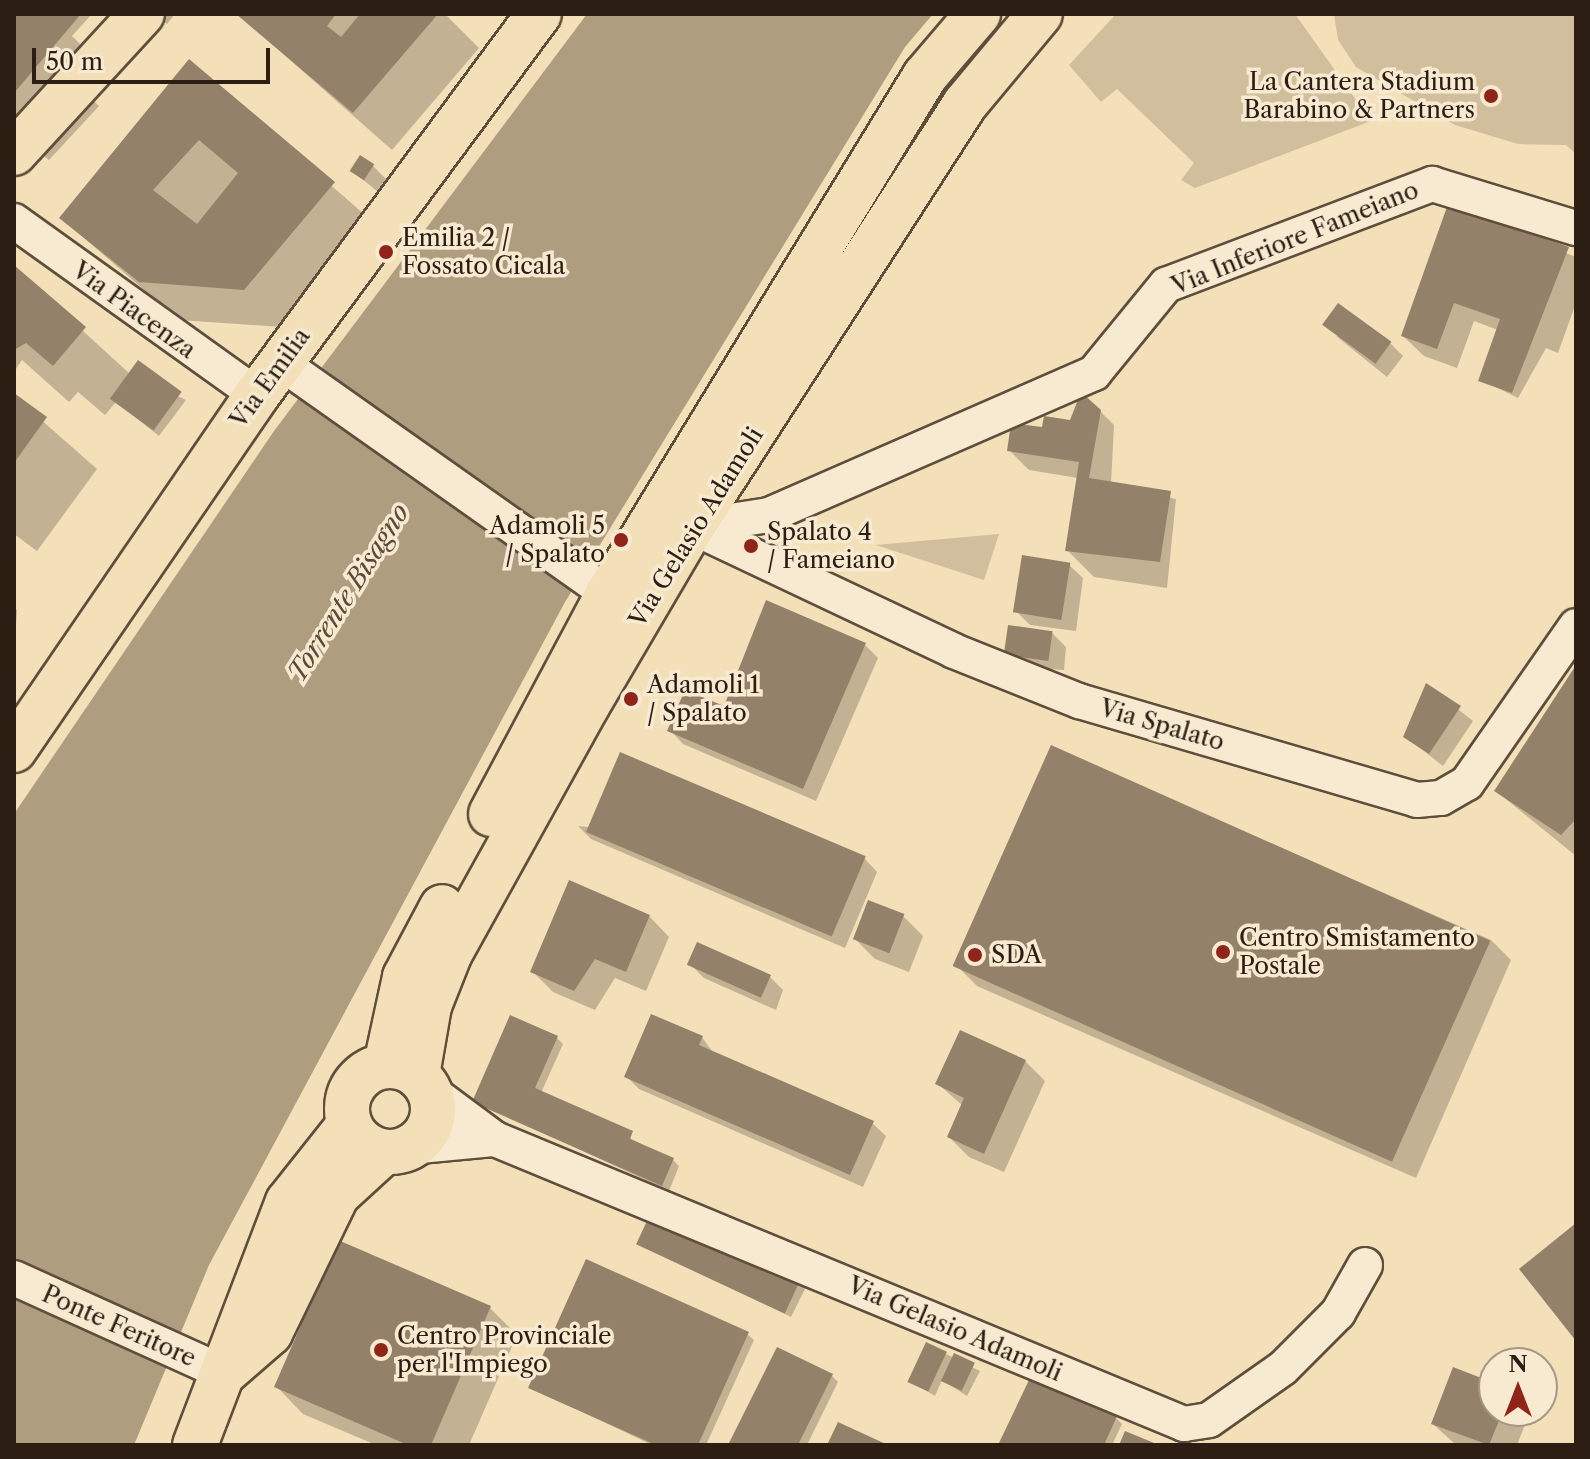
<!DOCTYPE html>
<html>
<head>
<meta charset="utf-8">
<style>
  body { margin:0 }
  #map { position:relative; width:1590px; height:1459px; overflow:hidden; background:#f3dfb8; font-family:"Libre Caslon Text",serif }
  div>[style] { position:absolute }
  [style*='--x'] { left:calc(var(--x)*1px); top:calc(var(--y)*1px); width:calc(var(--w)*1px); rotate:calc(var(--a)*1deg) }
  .green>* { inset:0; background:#d1be9c }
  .water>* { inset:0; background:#af9d80 }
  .shadow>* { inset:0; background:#0003; transform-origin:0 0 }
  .building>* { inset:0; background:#938269; transform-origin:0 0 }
  .roads { filter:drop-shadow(2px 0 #5e4e3c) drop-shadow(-2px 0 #5e4e3c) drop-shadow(0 2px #5e4e3c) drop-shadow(0 -2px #5e4e3c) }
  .minor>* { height:34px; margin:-17px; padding:0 17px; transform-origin:17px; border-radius:17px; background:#f7ead1 }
  .major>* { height:44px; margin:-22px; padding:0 22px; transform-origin:22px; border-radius:22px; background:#f3dfb8 }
  .major>.ring { margin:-22px; padding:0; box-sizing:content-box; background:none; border:44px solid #f3dfb8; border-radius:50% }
  .dots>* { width:22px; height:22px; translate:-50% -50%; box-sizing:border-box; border:4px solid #f7ead1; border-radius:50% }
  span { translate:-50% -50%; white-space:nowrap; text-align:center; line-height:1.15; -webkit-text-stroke:7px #f7ead1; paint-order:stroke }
  .poi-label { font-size:24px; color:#2c1e13 }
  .right { translate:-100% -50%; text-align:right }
  .left { translate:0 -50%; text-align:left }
  .street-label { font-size:24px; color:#2c1e13 }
  .water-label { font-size:26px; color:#5a4a39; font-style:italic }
  .frame { position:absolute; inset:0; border:16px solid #2c1e13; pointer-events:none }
  .north { position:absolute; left:1478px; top:1347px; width:80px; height:80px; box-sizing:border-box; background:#f7ead1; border:2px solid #a69885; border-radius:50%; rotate:0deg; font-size:22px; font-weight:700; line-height:32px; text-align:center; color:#2c1e13 }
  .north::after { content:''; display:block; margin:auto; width:28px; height:36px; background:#8f2418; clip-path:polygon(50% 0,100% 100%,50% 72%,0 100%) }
  .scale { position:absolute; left:32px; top:48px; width:238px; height:36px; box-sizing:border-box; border:4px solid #2c1e13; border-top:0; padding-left:10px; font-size:24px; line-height:28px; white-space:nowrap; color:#2c1e13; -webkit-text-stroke:6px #f7ead1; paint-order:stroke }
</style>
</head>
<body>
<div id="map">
  <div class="green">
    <div style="clip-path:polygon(1116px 14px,1295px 14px,1371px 121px,1195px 188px,1181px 180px,1194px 163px,1117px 89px,1101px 102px,1069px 65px)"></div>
    <div style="clip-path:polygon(1334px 14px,1576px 14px,1576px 154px,1566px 145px,1518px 144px,1455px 125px,1356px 67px,1338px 40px)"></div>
    <div style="clip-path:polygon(999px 534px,984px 580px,876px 545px)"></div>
  </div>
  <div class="water">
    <div style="clip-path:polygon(587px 14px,933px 14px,905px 47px,565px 602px,209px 1265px,134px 1445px,14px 1445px,14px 814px,274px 431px)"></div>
  </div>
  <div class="shadow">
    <div style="clip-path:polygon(14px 14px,92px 14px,72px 36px,86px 50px,68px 75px,99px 106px,49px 160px,14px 131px)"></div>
    <div style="clip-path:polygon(155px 14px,175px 14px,167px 24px)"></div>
    <div style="clip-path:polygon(238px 14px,445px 14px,479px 48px,392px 150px)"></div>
    <div style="clip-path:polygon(189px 62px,372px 221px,282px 327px,179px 320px,61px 218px)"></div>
    <div style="clip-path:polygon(373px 166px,386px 179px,377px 191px,352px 171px)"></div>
    <div style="clip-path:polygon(1449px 207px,1576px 257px,1576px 303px,1558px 353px,1546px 348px,1518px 398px,1481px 380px,1498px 330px,1474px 321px,1457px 368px,1424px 356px,1403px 336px)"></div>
    <div style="clip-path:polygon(14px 268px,130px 374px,186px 400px,159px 436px,116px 402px,105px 415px,78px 392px,69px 402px,22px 360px,14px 372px)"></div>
    <div style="clip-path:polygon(1336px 336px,1390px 343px,1403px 356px,1387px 377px)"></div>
    <div style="clip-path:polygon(14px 396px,97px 469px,37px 551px,14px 534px)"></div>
    <div style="clip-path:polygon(1100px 411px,1114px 425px,1111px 484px,1176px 499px,1167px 588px,1094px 577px,1067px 550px,1078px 478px,1029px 470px,1009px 450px)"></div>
    <div style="left:779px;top:542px;width:20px;height:13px;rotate:33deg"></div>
    <div style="clip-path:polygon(1069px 565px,1083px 578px,1076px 631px,1030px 625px,1017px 612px)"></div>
    <div style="clip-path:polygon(14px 607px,17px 610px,14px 656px)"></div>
    <div style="clip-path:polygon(1052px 633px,1066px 647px,1064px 670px,1021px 667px,1008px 654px)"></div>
    <div style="clip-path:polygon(865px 645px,878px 658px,816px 801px,683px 744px,670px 730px)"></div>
    <div style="clip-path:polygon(1576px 669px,1576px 856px,1496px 791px)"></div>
    <div style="clip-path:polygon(1427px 685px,1473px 721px,1443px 766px,1405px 736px)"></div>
    <div style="clip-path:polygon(1052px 747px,1491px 940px,1511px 960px,1416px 1178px,977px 986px,957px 966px)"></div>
    <div style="clip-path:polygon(578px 826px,864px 858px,877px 872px,845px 948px,591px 839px)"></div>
    <div style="clip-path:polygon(649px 916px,669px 937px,646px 991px,615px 978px,595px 1010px,553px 992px,532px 971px)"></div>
    <div style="clip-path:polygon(903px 916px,923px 936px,909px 972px,875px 959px,855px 939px)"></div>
    <div style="clip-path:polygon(691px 965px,770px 977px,783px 990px,776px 1010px,704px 978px)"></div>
    <div style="clip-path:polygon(702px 1037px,714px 1054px,872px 1123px,886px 1136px,863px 1187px,639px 1089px,626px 1076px)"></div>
    <div style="clip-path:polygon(557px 1038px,563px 1044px,541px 1093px,673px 1160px,679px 1166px,669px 1191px,475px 1101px)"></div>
    <div style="clip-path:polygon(1025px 1061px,1045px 1081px,1004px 1172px,969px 1157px,949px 1137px,963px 1106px,938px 1084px)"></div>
    <div style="clip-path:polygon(639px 1243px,807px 1285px,791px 1317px)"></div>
    <div style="clip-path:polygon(490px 1308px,517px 1335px,469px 1445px,376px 1445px,303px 1414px,277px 1387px)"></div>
    <div style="clip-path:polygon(747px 1334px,754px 1340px,706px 1445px,652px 1445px,530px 1387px)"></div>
    <div style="clip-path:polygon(946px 1354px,980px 1371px,967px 1396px,942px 1380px,935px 1396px,910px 1381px)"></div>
    <div style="clip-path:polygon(832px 1376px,838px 1382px,807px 1445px,731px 1445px)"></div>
    <div style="clip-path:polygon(1494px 1385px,1494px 1411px,1530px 1412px,1517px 1445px,1456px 1445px,1433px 1424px)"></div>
    <div style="clip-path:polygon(1116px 1418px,1122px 1424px,1112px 1445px,1000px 1445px)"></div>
  </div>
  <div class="building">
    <div style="clip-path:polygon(14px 14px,81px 14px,14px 93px)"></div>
    <div style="clip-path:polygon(236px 14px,336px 14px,327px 26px,341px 37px,360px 14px,438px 14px,353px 113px)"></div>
    <div style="clip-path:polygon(evenodd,189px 59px,335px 182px,244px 290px,139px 282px,59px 218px,189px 59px,199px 140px,238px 173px,197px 224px,153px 190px,199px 140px)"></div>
    <div style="left:360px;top:155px;width:17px;height:19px;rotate:33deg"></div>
    <div style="clip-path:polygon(1448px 204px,1569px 247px,1512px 393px,1478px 381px,1500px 319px,1454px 303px,1437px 349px,1401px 336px)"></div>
    <div style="clip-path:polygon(14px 265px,86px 327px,53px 366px,26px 343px,14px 350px)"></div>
    <div style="left:1338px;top:303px;width:66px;height:27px;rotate:36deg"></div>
    <div style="left:138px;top:360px;width:54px;height:48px;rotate:36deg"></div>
    <div style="clip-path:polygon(1081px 392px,1101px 410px,1089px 478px,1171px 491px,1160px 562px,1065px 551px,1079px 462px,1007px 451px,1011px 423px,1042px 427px,1044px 416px,1070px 420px)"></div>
    <div style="clip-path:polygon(14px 393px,47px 417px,14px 463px)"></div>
    <div style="left:1022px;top:555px;width:49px;height:58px;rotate:9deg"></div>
    <div style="clip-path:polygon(766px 600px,866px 643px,803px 789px,667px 731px,685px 690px,724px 706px)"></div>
    <div style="left:1008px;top:625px;width:45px;height:30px;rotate:8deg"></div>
    <div style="clip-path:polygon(1576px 665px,1576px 819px,1561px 835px,1494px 791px)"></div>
    <div style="clip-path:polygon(1426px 683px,1461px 706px,1429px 754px,1403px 737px)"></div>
    <div style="left:1051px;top:745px;width:481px;height:242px;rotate:24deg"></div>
    <div style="left:620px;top:752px;width:267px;height:87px;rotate:23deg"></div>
    <div style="clip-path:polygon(569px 880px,650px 915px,626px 972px,595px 959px,574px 991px,530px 972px)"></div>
    <div style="left:868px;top:900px;width:39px;height:42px;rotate:21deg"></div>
    <div style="left:697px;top:942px;width:81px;height:25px;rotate:24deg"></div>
    <div style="clip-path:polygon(651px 1014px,703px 1036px,699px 1045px,874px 1121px,850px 1175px,624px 1077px)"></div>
    <div style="clip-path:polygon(510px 1015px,558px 1036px,535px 1088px,633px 1131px,630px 1139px,674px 1158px,662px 1186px,472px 1102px)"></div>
    <div style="clip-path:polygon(960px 1030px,1026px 1060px,984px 1154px,947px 1137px,964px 1098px,935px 1084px)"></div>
    <div style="left:653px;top:1208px;width:164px;height:40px;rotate:25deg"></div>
    <div style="clip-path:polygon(1576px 1223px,1576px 1341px,1519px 1269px)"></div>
    <div style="clip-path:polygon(338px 1240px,491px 1306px,431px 1445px,408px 1445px,274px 1387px)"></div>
    <div style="clip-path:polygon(586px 1259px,749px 1332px,698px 1445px,656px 1445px,528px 1388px)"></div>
    <div style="left:926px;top:1342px;width:23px;height:44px;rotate:25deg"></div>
    <div style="clip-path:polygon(777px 1347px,833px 1374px,798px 1445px,728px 1445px)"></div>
    <div style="left:954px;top:1353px;width:23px;height:31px;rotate:25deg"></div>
    <div style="clip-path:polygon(1453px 1367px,1494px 1383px,1494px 1411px,1503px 1411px,1489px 1445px,1431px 1424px)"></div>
    <div style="clip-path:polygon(1030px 1378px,1117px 1416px,1104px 1445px,998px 1445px)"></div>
    <div style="clip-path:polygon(838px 1422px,888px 1445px,827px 1445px)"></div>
    <div style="clip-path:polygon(1125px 1431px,1159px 1445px,1119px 1445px)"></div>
  </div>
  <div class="roads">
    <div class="minor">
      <div style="--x:14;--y:221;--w:299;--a:35.6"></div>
      <div style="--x:281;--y:363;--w:400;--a:35.2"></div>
      <div style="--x:692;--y:527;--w:290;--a:25.3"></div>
      <div style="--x:954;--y:651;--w:135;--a:21.8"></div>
      <div style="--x:1079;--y:701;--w:352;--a:16.3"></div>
      <div style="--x:1417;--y:800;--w:24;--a:-5"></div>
      <div style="--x:1441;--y:798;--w:30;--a:-30"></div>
      <div style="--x:1467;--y:783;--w:191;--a:-55.2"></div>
      <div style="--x:692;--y:527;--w:78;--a:-8.9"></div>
      <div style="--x:769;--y:515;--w:355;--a:-23.6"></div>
      <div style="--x:1094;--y:373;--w:114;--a:-50.7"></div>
      <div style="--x:1166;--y:285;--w:285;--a:-20.8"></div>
      <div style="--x:1432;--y:184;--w:151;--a:17"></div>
      <div style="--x:429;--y:1090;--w:82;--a:36.6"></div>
      <div style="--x:495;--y:1139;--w:746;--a:22.47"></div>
      <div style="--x:1184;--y:1424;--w:25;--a:-9"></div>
      <div style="--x:1209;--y:1420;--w:90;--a:-35.1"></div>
      <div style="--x:1283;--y:1368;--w:78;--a:-45"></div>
      <div style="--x:1338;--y:1313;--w:55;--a:-60.6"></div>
      <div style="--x:410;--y:1147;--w:85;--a:-5.4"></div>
      <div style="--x:14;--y:1278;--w:230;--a:24.3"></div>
    </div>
    <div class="major">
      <div style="--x:14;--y:153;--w:189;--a:-47.4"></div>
      <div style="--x:14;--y:750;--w:430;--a:-55.6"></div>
      <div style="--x:257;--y:395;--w:474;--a:-53.5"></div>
      <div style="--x:491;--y:814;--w:249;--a:-62"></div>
      <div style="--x:608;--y:594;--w:607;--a:-58.53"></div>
      <div style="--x:925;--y:76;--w:82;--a:-49.5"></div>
      <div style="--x:386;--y:1065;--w:90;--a:-77.8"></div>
      <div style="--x:405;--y:977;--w:79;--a:-62.1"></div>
      <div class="ring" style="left:347px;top:1066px;width:42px;height:42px"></div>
      <div style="--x:417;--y:1075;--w:70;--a:-80.1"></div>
      <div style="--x:429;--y:1006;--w:57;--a:-68.4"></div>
      <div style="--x:450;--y:953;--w:282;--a:-61"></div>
      <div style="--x:587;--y:706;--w:208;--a:-59.6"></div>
      <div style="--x:692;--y:527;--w:503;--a:-57.16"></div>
      <div style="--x:965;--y:104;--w:117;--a:-50.2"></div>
      <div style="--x:224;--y:1373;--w:61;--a:-41"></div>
      <div style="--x:270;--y:1333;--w:153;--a:-64.1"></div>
      <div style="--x:337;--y:1195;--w:64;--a:-42.5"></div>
      <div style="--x:195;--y:1445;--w:260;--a:-69.1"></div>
      <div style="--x:288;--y:1202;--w:98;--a:-51.6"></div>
    </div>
  </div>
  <div class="dots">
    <div style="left:1491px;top:96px;background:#8f2418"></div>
    <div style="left:386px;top:252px;background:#8f2418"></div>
    <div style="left:621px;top:540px;background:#8f2418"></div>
    <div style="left:751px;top:546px;background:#8f2418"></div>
    <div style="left:631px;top:699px;background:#8f2418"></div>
    <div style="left:1223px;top:952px;background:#8f2418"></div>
    <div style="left:975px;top:955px;background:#8f2418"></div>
    <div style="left:381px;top:1350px;background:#8f2418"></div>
  </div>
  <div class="poi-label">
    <span class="right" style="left:1475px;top:96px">La Cantera Stadium<br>Barabino &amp; Partners</span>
    <span class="left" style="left:402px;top:252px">Emilia 2 /<br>Fossato Cicala</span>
    <span class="right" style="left:605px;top:540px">Adamoli 5<br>/ Spalato</span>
    <span class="left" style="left:767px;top:546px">Spalato 4<br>/ Fameiano</span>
    <span class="left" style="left:647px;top:699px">Adamoli 1<br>/ Spalato</span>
    <span class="left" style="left:1239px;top:952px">Centro Smistamento<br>Postale</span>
    <span class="left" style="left:991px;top:955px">SDA</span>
    <span class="left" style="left:397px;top:1350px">Centro Provinciale<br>per l'Impiego</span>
  </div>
  <div class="street-label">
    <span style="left:1295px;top:238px;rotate:-22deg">Via Inferiore Fameiano</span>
    <span style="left:134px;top:310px;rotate:36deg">Via Piacenza</span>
    <span style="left:270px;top:378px;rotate:-54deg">Via Emilia</span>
    <span style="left:696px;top:527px;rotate:-58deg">Via Gelasio Adamoli</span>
    <span style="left:1162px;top:725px;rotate:16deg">Via Spalato</span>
    <span style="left:119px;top:1326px;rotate:24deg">Ponte Feritore</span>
    <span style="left:955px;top:1329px;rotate:23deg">Via Gelasio Adamoli</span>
  </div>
  <div class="water-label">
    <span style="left:349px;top:593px;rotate:-58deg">Torrente Bisagno</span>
  </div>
  <div class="frame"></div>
  <div class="north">N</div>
  <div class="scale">50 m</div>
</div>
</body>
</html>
